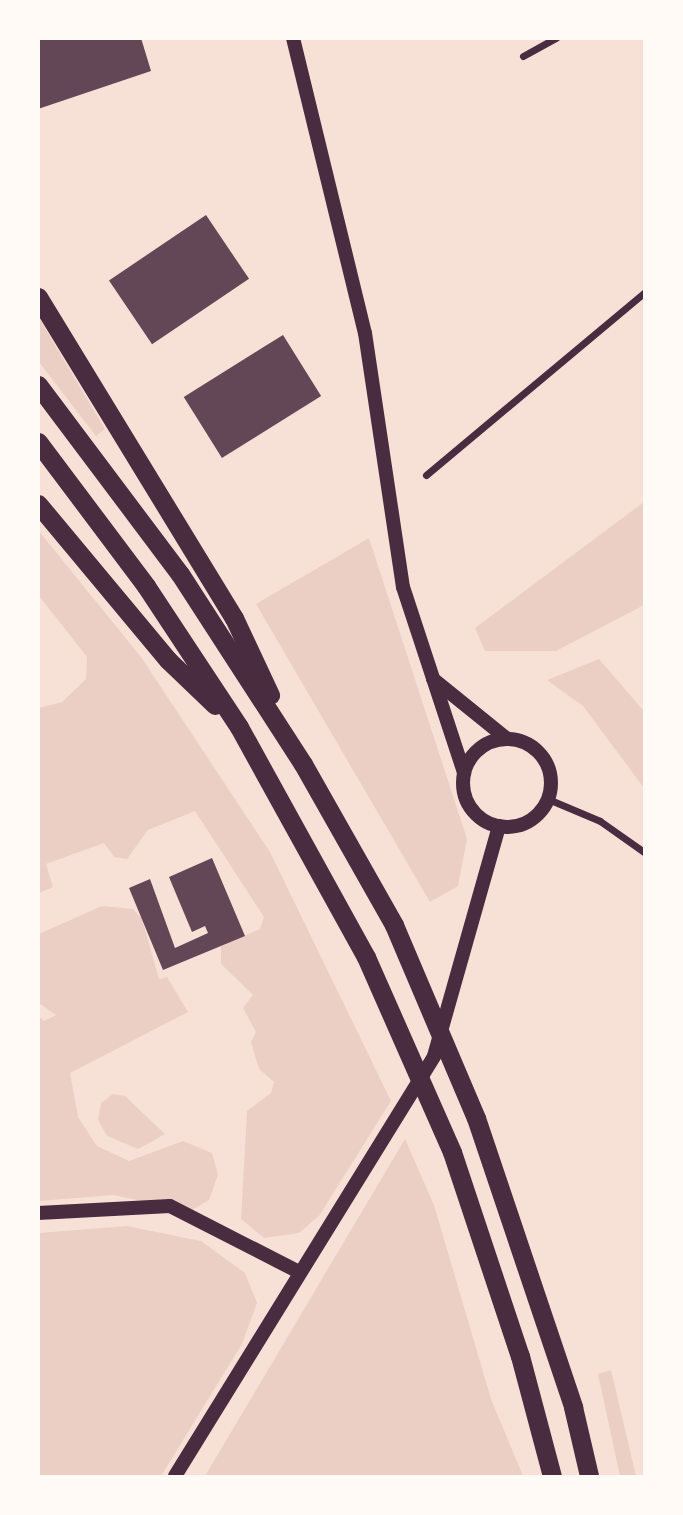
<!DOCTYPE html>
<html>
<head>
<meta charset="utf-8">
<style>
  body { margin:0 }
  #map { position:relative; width:683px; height:1515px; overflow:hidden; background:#f7e1d7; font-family:Overpass,sans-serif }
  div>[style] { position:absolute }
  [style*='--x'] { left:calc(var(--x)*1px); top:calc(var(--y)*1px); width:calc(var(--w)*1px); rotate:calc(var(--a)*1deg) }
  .green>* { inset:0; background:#ebcfc5 }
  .building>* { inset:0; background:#644757; transform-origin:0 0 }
  .minor>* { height:7px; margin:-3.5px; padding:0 3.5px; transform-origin:3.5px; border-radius:3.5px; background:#4a2c40 }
  .secondary>* { height:14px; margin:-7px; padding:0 7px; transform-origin:7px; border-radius:7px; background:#4a2c40 }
  .secondary>.ring { margin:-7px; padding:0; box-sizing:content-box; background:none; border:14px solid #4a2c40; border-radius:50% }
  .trunk>* { height:19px; margin:-9.5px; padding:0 9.5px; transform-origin:9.5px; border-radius:9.5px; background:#4a2c40 }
  span { translate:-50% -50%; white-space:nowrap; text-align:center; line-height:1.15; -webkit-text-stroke:6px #fffaf5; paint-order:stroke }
  .frame { position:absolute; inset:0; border:40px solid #fffaf5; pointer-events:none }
</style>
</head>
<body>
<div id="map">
  <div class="green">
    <div style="clip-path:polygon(39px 318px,105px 429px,96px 436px,39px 362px)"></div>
    <div style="clip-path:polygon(644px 502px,644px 605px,556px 651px,485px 651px,475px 628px)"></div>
    <div style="clip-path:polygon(38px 530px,141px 657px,270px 852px,391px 1101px,319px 1216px,299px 1233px,264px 1238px,241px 1219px,247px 1111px,271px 1093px,274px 1082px,259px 1069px,251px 1042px,256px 1032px,243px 1008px,253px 995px,221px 964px,221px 946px,260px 929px,264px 917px,195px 811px,148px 830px,127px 859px,114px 857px,104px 843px,46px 864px,53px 887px,39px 893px,39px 708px,62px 702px,86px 679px,87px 657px,39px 596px)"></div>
    <div style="clip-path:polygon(369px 538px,467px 839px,458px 886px,430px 902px,256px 604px)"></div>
    <div style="clip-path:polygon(599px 659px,644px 711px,644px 788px,583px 706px,547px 680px)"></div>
    <div style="clip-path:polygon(102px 906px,133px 909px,142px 919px,159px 979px,167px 977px,188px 1012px,70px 1073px,78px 1117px,97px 1146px,129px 1161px,183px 1141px,212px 1153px,218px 1175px,209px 1200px,190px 1211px,113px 1195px,39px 1201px,38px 1016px,44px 1021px,56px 1015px,39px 1003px,39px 934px)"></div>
    <div style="clip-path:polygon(113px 1094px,125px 1096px,165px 1134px,138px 1149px,107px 1136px,98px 1120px,101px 1103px)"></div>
    <div style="clip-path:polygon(405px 1139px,434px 1205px,491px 1399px,523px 1476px,205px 1476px)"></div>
    <div style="clip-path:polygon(127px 1226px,201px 1241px,245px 1273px,257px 1303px,242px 1344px,161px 1476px,39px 1476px,39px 1233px)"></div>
    <div style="clip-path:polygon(611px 1370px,636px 1476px,620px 1476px,598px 1374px)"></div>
  </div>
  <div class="building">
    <div style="clip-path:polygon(38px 38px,141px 38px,151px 71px,38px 109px)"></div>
    <div style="left:206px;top:215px;width:77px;height:117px;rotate:56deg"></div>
    <div style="left:283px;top:335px;width:72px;height:117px;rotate:58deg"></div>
    <div style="clip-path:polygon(212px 858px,245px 936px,163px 970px,129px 888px,150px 879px,175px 948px,208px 933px,205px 926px,192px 932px,169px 877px)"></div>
  </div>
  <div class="minor">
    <div style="--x:523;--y:56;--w:38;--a:-29"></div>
    <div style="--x:426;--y:475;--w:284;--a:-39.9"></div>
    <div style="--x:548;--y:799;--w:56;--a:22.9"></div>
    <div style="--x:600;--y:821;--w:54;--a:35.2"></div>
  </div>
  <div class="secondary">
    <div style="--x:293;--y:38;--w:304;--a:76.3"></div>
    <div style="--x:365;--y:333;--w:257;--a:81.5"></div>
    <div style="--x:403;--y:587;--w:196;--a:71.8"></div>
    <div style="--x:433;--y:679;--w:94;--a:38.9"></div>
    <div class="ring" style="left:463px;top:739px;width:74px;height:74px"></div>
    <div style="--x:38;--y:1213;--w:132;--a:-3"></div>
    <div style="--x:170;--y:1206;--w:145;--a:27.1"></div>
    <div style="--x:175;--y:1476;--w:493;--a:-58.3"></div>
    <div style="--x:434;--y:1056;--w:239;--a:-74.2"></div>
  </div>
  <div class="trunk">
    <div style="--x:38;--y:297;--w:376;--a:58.6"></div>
    <div style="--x:234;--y:618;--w:85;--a:64.9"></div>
    <div style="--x:38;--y:385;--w:236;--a:53.1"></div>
    <div style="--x:180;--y:574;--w:226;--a:57.1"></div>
    <div style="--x:303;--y:764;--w:185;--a:60.5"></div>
    <div style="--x:394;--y:925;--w:210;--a:67"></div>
    <div style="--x:476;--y:1118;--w:305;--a:71.4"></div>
    <div style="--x:573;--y:1407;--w:71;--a:76.9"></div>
    <div style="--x:38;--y:442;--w:180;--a:53.1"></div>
    <div style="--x:146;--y:586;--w:169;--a:56.6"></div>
    <div style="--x:239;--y:727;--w:263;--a:61.1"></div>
    <div style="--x:366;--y:957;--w:213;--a:66.2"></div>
    <div style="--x:452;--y:1152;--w:215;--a:71.6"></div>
    <div style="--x:520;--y:1356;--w:124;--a:75.1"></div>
    <div style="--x:38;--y:504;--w:203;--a:50.2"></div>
    <div style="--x:168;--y:660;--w:65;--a:43.8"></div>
  </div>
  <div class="frame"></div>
</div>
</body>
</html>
